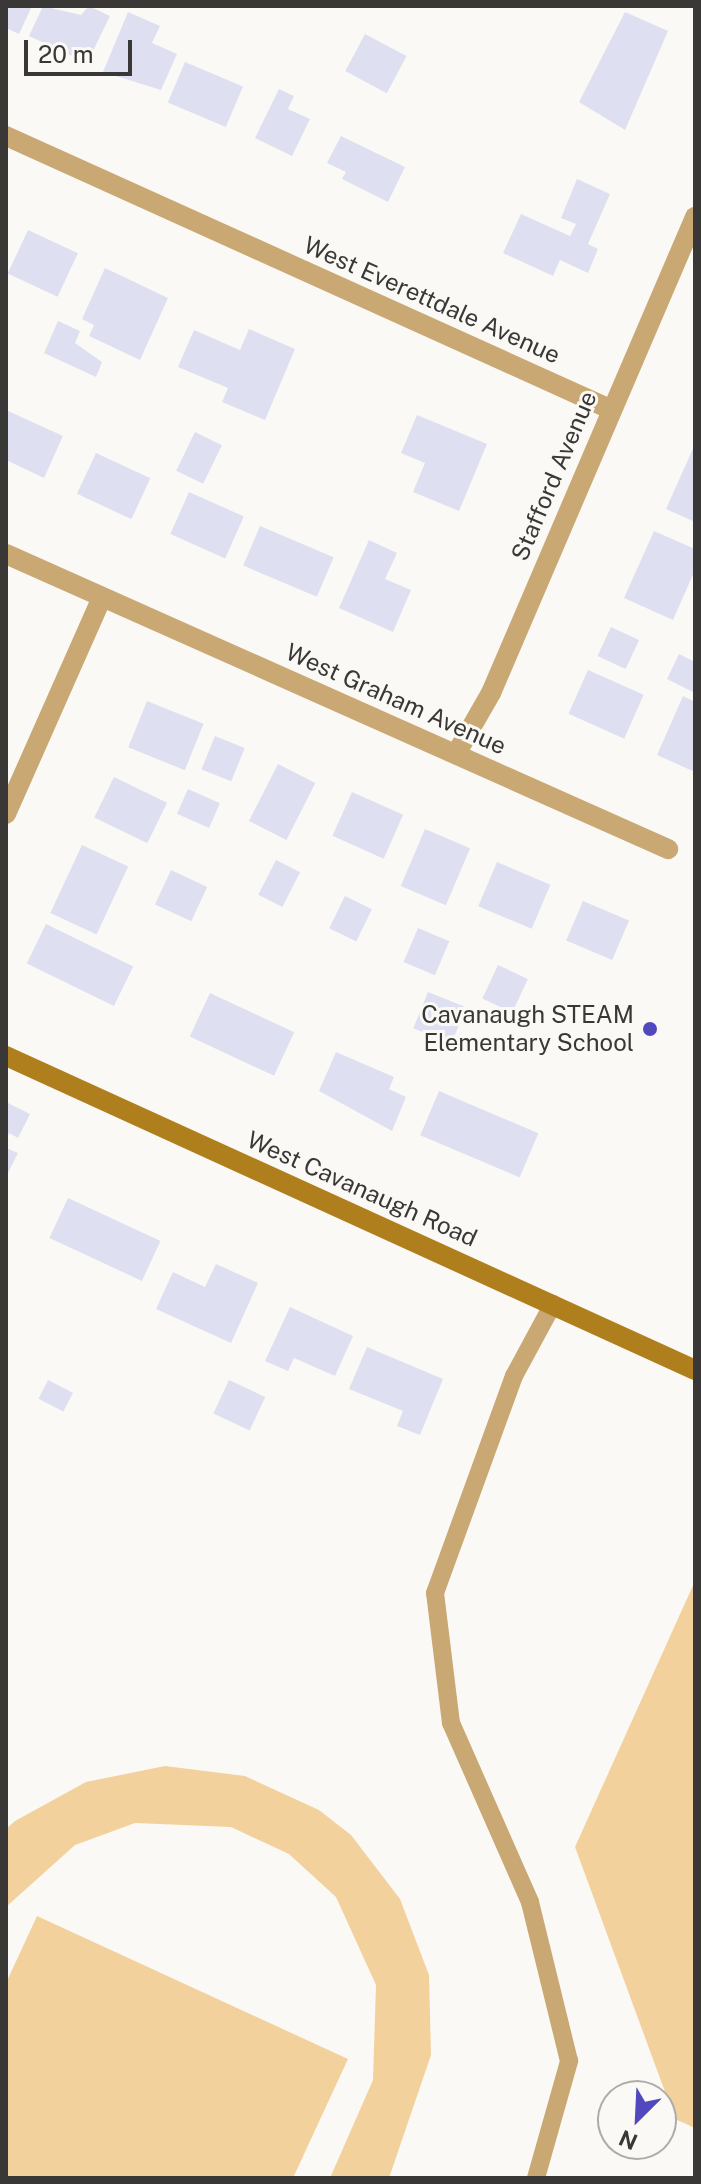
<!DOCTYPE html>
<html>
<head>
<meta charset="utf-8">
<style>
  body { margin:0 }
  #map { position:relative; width:701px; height:2184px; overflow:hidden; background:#fbf9f5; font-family:"Public Sans",sans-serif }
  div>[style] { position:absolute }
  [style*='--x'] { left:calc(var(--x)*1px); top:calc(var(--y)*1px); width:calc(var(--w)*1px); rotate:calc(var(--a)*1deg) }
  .green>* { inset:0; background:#f2d19d }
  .building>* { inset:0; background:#dee0f1; transform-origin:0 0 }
  .lane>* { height:18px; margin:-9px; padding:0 9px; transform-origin:9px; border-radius:9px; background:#c9a873 }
  .street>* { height:20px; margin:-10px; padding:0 10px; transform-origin:10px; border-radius:10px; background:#c9a873 }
  .secondary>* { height:20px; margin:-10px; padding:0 10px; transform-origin:10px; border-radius:10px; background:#b07f1d }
  .dots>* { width:22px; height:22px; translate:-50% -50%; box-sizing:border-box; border:4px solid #fbf9f5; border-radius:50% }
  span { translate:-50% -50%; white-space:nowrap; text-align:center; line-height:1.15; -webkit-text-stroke:6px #fbf9f5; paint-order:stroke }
  .street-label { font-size:24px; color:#393837 }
  .poi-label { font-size:24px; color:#393837 }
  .right { translate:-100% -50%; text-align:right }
  .frame { position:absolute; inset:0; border:8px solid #393837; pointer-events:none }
  .north { position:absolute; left:597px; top:2080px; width:80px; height:80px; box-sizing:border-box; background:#fbf9f5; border:2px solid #adaca9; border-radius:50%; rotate:204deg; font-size:22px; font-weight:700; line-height:32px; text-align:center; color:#393837 }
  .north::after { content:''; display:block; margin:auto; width:28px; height:36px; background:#5147be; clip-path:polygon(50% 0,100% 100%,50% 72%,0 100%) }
  .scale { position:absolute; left:24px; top:40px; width:108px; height:36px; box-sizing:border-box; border:4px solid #393837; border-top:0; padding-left:10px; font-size:24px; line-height:28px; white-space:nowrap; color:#393837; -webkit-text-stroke:6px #fbf9f5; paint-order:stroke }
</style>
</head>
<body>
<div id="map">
  <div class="green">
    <div style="clip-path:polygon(695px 1581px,695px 2128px,675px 2119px,575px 1847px)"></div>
    <div style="clip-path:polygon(165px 1766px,245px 1776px,319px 1810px,351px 1835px,400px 1899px,429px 1975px,431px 2055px,389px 2178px,330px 2178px,373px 2080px,376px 1985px,336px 1897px,289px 1854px,231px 1827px,135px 1823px,75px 1845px,6px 1907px,6px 1829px,15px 1821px,86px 1782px)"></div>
    <div style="clip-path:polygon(37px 1916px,348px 2059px,293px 2178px,6px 2178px,6px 1983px)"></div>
  </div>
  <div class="building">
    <div style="clip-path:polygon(6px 6px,32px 6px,19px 34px,6px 28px)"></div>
    <div style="clip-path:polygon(43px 6px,81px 15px,89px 6px,110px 16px,91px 55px,76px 48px,72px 56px,29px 36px)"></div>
    <div style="clip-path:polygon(128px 12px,160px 26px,152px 43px,177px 54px,161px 90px,103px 72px)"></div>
    <div style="clip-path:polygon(625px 12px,668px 31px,625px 130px,579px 102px)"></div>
    <div style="left:365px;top:34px;width:47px;height:42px;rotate:28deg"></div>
    <div style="left:185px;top:62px;width:63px;height:44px;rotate:23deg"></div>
    <div style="clip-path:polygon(279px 89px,294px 96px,288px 109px,310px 119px,292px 156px,255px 138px)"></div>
    <div style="clip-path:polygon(341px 136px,405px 167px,388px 202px,342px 179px,346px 172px,327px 163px)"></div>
    <div style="clip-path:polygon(577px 179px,610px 194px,588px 244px,598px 249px,588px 273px,560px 260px,553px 276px,503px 253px,521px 214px,570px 236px,576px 224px,561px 218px)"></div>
    <div style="left:28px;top:230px;width:55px;height:48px;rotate:25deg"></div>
    <div style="clip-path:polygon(105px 268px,168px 298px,140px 360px,89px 336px,94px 325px,82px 319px)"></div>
    <div style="clip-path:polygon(58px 321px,80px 331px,75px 343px,102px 362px,96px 377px,44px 353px)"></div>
    <div style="clip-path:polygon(249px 329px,295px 349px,265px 420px,222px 402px,228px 388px,178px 367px,194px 330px,240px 350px)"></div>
    <div style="clip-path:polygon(6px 410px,63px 436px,44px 478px,6px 460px)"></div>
    <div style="clip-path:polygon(417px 415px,487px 444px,459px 511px,413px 492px,425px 463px,401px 453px)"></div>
    <div style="left:195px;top:432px;width:30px;height:43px;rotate:26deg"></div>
    <div style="clip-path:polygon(695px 444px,695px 522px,666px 509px)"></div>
    <div style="left:96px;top:453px;width:60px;height:45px;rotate:25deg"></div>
    <div style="left:189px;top:492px;width:60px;height:46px;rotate:24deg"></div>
    <div style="left:260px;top:526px;width:80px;height:43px;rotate:23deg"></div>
    <div style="clip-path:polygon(654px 531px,695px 549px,695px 570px,673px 620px,624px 598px)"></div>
    <div style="clip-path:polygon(369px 540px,397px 553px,385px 579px,411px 590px,393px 632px,339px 608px)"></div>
    <div style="left:611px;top:627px;width:31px;height:32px;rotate:25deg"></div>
    <div style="clip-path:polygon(679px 654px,695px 662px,695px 693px,667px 679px)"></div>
    <div style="left:588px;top:670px;width:61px;height:48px;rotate:24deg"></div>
    <div style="clip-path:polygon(683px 696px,695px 702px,695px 772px,657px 755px)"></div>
    <div style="left:147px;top:701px;width:61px;height:50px;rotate:22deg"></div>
    <div style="left:215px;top:736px;width:32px;height:36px;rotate:22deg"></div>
    <div style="left:278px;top:764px;width:42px;height:64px;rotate:27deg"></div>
    <div style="left:114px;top:777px;width:59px;height:45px;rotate:26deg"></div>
    <div style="left:188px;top:789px;width:35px;height:27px;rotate:24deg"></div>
    <div style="left:352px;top:792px;width:56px;height:48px;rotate:24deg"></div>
    <div style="left:425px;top:829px;width:49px;height:62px;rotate:23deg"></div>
    <div style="left:82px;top:845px;width:51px;height:75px;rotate:25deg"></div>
    <div style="left:276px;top:860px;width:27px;height:39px;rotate:27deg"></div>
    <div style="left:497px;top:862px;width:58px;height:48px;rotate:23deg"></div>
    <div style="left:171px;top:870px;width:40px;height:38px;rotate:25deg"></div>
    <div style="left:345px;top:896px;width:30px;height:36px;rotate:26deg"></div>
    <div style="left:583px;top:901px;width:50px;height:43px;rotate:23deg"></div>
    <div style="left:46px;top:924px;width:97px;height:44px;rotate:26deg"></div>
    <div style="left:418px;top:928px;width:34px;height:37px;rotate:23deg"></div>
    <div style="left:498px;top:965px;width:33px;height:37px;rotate:25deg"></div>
    <div style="left:428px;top:992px;width:41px;height:39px;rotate:22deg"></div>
    <div style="left:210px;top:993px;width:93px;height:48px;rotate:25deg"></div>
    <div style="clip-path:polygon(336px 1052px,394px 1077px,389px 1089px,406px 1097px,392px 1131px,319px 1091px)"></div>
    <div style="left:439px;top:1091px;width:108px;height:48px;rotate:23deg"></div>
    <div style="clip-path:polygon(6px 1102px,30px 1114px,18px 1138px,9px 1133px,6px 1140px)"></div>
    <div style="clip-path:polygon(6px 1148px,18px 1153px,6px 1177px)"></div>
    <div style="left:68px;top:1198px;width:102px;height:44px;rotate:25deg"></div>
    <div style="clip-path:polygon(216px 1264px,258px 1283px,231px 1343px,156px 1309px,173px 1272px,205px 1287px)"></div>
    <div style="clip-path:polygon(290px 1307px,353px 1336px,335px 1376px,294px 1358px,288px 1371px,265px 1361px)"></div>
    <div style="clip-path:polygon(367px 1347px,443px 1379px,420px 1435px,397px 1426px,403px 1411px,349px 1389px)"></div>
    <div style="left:48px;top:1380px;width:28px;height:21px;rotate:27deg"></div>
    <div style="left:229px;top:1380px;width:40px;height:37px;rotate:25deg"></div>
  </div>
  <div class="lane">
    <div style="--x:536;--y:2178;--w:122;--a:-74.2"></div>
    <div style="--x:569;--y:2061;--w:164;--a:-103.8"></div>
    <div style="--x:530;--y:1902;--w:196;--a:-113.8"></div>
    <div style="--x:451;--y:1723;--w:131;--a:-97"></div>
    <div style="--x:435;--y:1593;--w:231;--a:-70"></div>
    <div style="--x:514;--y:1376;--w:82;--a:-61.6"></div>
  </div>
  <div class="street">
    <div style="--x:6;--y:136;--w:663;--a:24.32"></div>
    <div style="--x:6;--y:554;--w:725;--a:24.02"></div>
    <div style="--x:456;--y:754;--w:70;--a:-60.2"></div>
    <div style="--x:491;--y:693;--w:518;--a:-66.8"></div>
    <div style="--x:6;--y:814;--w:237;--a:-66.1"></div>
  </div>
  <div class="secondary">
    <div style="--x:6;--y:1056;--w:757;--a:24.5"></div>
  </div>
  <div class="dots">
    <div style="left:650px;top:1029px;background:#5147be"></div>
  </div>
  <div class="street-label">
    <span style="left:432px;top:300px;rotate:24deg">West Everettdale Avenue</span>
    <span style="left:554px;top:476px;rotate:-67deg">Stafford Avenue</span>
    <span style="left:396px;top:699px;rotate:24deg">West Graham Avenue</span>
    <span style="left:362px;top:1189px;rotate:24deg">West Cavanaugh Road</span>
  </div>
  <div class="poi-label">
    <span class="right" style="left:634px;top:1029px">Cavanaugh STEAM<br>Elementary School</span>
  </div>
  <div class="frame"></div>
  <div class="north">N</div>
  <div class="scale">20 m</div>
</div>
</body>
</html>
